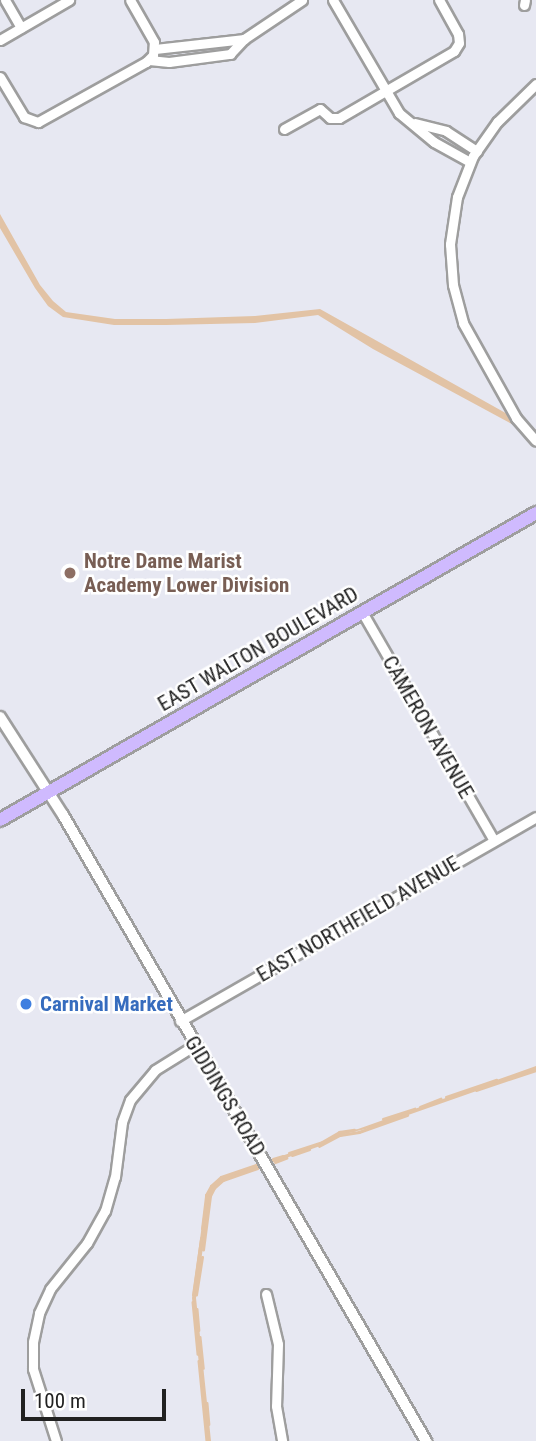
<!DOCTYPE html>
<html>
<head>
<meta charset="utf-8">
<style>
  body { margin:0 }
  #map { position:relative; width:536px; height:1441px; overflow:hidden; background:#e7e8f2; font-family:"Roboto Condensed",sans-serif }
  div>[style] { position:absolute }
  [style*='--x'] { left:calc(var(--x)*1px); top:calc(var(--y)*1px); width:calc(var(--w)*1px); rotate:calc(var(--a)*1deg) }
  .water>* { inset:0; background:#e2c3a5 }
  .stream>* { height:2.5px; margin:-1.25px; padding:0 1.25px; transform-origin:1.25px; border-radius:1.25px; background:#e2c3a5 }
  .roads { filter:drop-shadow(2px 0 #9e9e9e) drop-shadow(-2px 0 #9e9e9e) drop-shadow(0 2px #9e9e9e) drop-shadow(0 -2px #9e9e9e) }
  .minor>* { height:9px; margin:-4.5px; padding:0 4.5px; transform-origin:4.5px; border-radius:4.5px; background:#fff }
  .tertiary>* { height:10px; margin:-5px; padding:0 5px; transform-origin:5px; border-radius:5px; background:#fff }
  .secondary>* { height:12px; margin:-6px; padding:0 6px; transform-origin:6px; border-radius:6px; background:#cfbafe }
  .dots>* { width:19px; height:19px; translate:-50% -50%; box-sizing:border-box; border:4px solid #fff; border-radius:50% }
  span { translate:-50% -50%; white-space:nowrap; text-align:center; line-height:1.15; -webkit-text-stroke:5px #fff; paint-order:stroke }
  .education-label { font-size:21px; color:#785e54; font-weight:700 }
  .left { translate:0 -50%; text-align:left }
  .street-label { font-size:21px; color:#212121 }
  .shop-label { font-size:21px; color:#366cbe; font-weight:700 }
  .scale { position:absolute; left:21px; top:1389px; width:145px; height:32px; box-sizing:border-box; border:4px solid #212121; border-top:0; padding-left:9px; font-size:21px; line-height:24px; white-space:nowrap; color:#212121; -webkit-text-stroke:5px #fff; paint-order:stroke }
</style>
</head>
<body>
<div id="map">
  <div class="water">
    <div style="clip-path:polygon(0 214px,40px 285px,53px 301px,66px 312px,115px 319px,166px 319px,255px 316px,320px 309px,536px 430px,536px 437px,373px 349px,318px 315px,255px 323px,166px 325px,114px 325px,63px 317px,48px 306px,35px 288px,0 228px)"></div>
    <div style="clip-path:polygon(536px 1066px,536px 1070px,374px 1127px,340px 1135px,323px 1145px,223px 1180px,214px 1188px,210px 1196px,196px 1298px,211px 1441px,207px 1441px,192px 1298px,206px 1195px,211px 1186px,221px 1177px,322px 1142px,339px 1132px,358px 1129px)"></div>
  </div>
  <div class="stream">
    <div style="--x:476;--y:1090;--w:63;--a:-18.4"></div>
    <div style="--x:446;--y:1097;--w:53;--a:-18.8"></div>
    <div style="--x:420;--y:1107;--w:22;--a:-22"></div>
    <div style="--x:383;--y:1119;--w:33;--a:-18"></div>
    <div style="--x:319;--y:1146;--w:24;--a:-28"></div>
    <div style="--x:340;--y:1135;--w:19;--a:-9"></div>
    <div style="--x:359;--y:1132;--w:51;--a:-19.5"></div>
    <div style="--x:289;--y:1153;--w:35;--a:-18"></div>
    <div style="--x:322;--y:1142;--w:20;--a:-30"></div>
    <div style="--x:339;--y:1132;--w:15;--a:-8"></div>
    <div style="--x:292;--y:1155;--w:18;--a:-19"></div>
    <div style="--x:273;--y:1159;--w:10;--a:-17"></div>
    <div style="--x:275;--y:1162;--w:12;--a:-20"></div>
    <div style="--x:202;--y:1229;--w:34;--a:-83"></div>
    <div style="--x:206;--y:1195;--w:10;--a:-61"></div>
    <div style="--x:211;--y:1186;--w:13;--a:-42"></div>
    <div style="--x:221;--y:1177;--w:37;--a:-19"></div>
    <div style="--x:203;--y:1250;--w:54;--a:-82.6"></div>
    <div style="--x:210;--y:1196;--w:9;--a:-63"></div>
    <div style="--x:214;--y:1188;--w:12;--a:-42"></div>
    <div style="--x:223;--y:1180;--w:36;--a:-19"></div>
    <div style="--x:193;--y:1295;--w:57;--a:-81.9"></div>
    <div style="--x:196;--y:1295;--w:38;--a:-81"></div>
    <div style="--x:193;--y:1302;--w:52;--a:84.5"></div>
    <div style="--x:197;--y:1309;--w:21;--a:85"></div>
    <div style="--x:200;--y:1337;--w:31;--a:84"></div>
    <div style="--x:199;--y:1361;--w:80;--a:84.3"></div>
    <div style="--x:207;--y:1403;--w:21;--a:85"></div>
  </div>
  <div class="roads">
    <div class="minor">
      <div style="--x:5;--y:0;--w:32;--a:60"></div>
      <div style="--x:333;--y:0;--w:131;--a:59.7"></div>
      <div style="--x:399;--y:113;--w:45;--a:39.6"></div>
      <div style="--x:434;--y:142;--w:41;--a:29.1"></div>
      <div style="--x:524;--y:5;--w:5;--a:-79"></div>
      <div style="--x:0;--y:40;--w:80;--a:-30.1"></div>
      <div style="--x:155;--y:49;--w:90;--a:-6.4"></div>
      <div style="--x:149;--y:60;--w:20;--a:6"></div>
      <div style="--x:169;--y:62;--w:62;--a:-7.5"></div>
      <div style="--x:230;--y:54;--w:21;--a:-47"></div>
      <div style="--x:244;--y:39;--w:70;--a:-33.9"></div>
      <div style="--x:0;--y:77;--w:47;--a:59"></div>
      <div style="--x:24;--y:117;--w:15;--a:20"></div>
      <div style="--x:38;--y:122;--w:124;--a:-29.1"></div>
      <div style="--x:146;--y:62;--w:10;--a:-45"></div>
      <div style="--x:153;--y:55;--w:13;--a:-86"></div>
      <div style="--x:154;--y:42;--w:48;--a:-119.7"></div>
      <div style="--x:536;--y:84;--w:54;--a:135.7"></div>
      <div style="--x:497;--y:122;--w:42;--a:125.2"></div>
      <div style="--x:473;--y:156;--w:44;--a:111.3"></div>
      <div style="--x:457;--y:197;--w:48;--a:98.5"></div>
      <div style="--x:450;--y:244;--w:41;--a:85.8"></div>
      <div style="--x:453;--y:285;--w:39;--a:75"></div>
      <div style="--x:463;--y:323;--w:109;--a:60.8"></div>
      <div style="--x:516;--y:418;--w:30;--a:49"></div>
      <div style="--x:415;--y:123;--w:32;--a:14"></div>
      <div style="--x:446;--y:131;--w:37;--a:33"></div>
      <div style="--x:284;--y:129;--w:41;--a:-29.1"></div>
      <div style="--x:320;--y:109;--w:13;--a:42"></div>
      <div style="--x:330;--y:118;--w:9;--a:0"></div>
      <div style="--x:339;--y:118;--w:133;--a:-30.2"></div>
      <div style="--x:454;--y:51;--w:9;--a:-58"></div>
      <div style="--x:459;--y:43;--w:9;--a:-96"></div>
      <div style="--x:458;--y:34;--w:39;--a:-119"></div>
      <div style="--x:362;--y:612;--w:264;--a:60"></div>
      <div style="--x:180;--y:1021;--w:410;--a:-29.8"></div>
      <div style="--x:266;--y:1294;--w:51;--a:76.5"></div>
      <div style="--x:278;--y:1344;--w:62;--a:91.8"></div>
      <div style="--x:276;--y:1406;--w:36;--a:80"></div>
      <div style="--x:56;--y:1441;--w:76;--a:-107.7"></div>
      <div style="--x:33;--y:1369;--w:27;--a:-90"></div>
      <div style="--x:33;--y:1342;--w:30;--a:-78"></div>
      <div style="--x:39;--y:1313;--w:26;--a:-65"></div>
      <div style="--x:50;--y:1289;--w:59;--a:-51.2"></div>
      <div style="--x:87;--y:1243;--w:37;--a:-61"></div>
      <div style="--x:105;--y:1211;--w:35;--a:-74"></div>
      <div style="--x:115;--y:1177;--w:55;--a:-82.7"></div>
      <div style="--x:122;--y:1122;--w:23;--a:-70"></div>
      <div style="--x:130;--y:1100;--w:39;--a:-50"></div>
      <div style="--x:155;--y:1070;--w:47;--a:-32"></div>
    </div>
    <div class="tertiary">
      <div style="--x:0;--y:717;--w:117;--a:57.3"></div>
      <div style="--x:63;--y:815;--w:724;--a:59.89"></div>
    </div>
    <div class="secondary">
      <div style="--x:0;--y:820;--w:618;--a:-29.8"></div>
    </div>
  </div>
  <div class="dots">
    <div style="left:70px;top:573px;background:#8d6e63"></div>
    <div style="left:26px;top:1004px;background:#3f7fe0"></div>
  </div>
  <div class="education-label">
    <span class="left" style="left:84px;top:573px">Notre Dame Marist<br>Academy Lower Division</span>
  </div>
  <div class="street-label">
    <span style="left:258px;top:649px;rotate:-30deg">EAST WALTON BOULEVARD</span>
    <span style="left:428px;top:727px;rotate:60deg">CAMERON AVENUE</span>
    <span style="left:358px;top:919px;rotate:-30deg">EAST NORTHFIELD AVENUE</span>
    <span style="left:225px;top:1096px;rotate:59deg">GIDDINGS ROAD</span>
  </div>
  <div class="shop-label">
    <span class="left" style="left:40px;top:1004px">Carnival Market</span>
  </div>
  <div class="scale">100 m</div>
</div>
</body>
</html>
